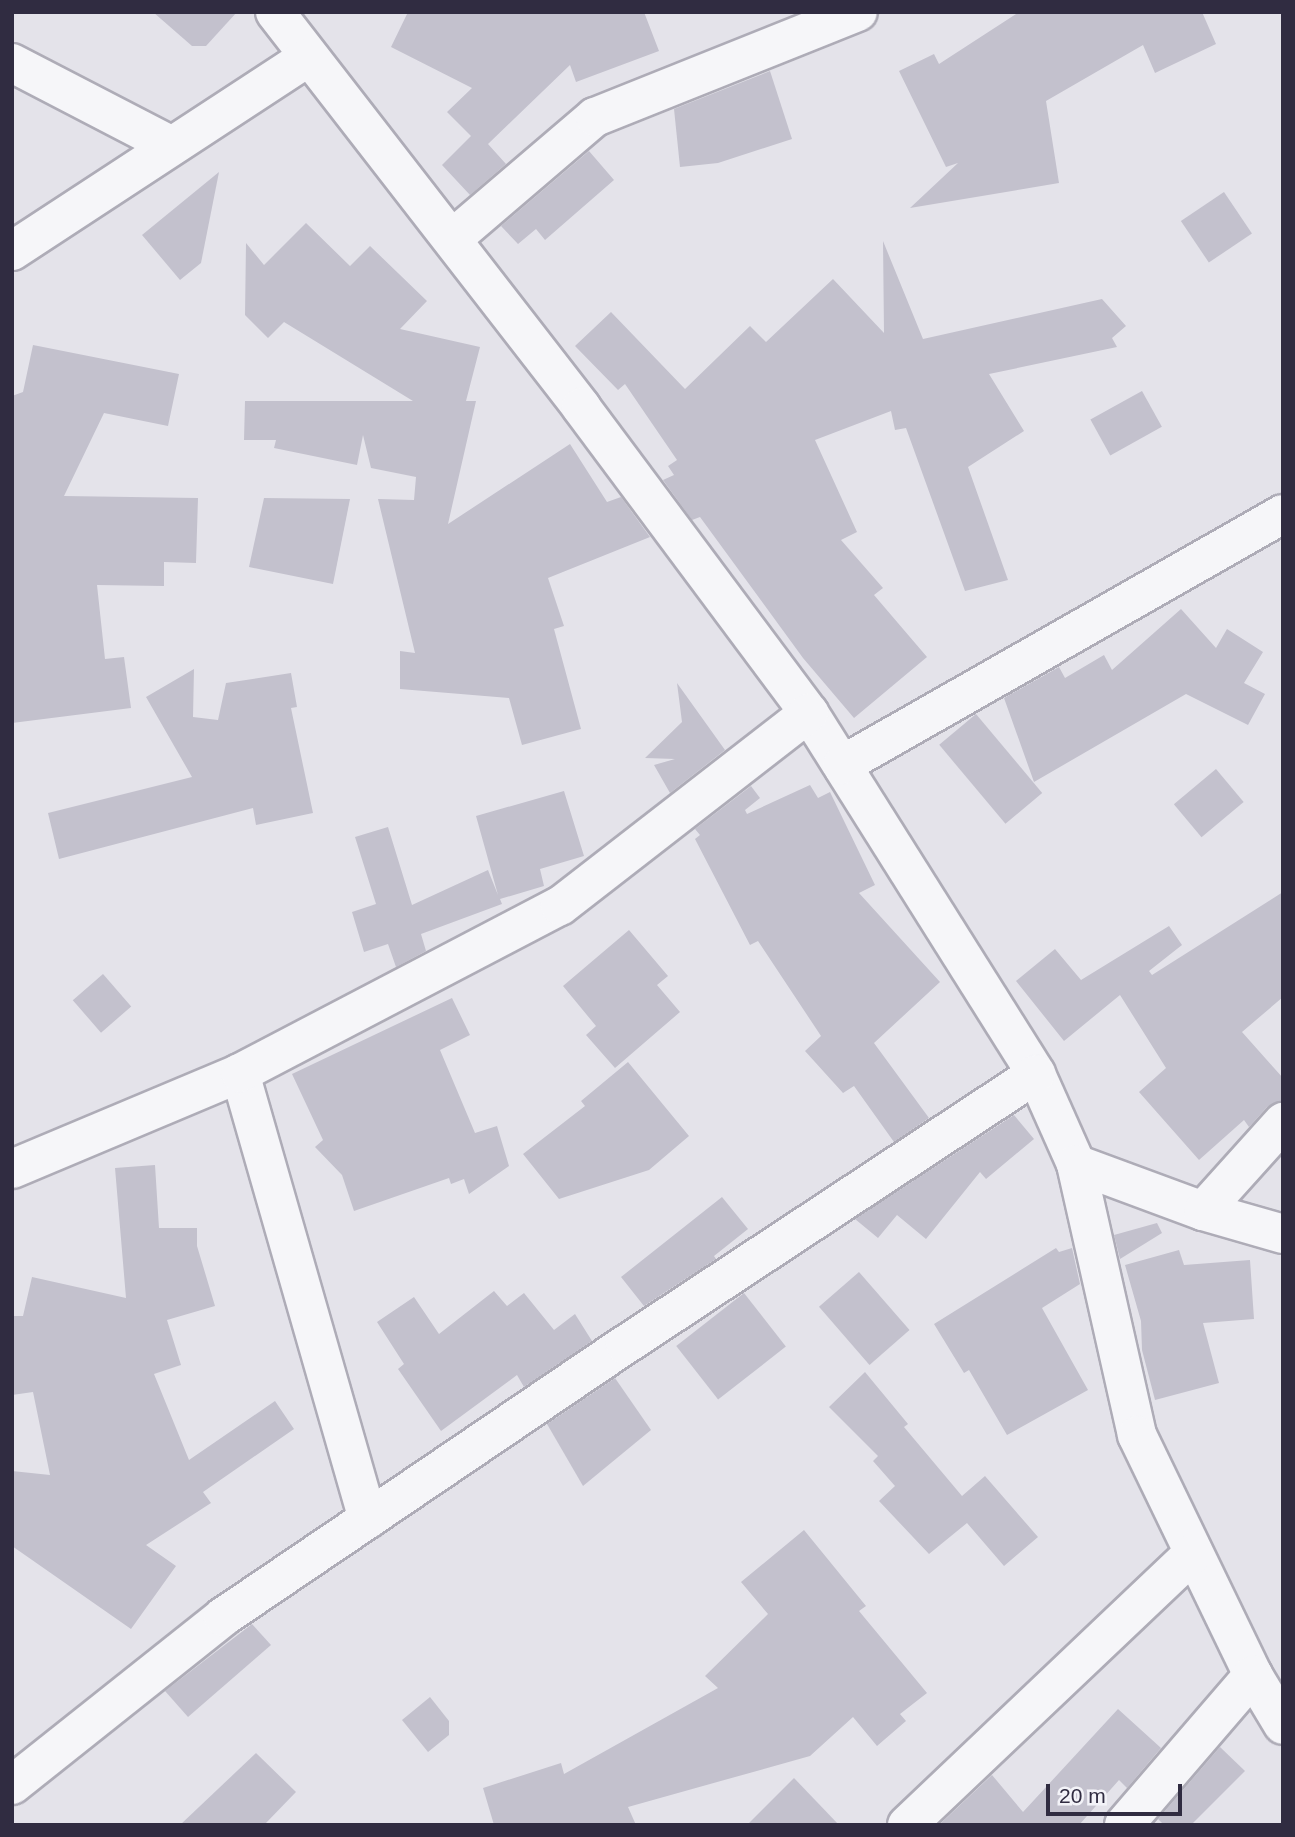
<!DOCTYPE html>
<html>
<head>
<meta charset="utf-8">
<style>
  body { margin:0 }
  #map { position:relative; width:1295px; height:1837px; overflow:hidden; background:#e4e3ea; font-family:Helvetica,sans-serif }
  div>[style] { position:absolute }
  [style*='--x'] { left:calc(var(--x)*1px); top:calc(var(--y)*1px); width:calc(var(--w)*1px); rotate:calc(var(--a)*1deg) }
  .building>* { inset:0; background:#c3c1cd; transform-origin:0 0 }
  .roads { filter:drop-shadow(2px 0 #aeacb7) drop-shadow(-2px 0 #aeacb7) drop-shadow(0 2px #aeacb7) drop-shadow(0 -2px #aeacb7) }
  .street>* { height:38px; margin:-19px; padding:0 19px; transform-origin:19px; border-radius:19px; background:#f6f6f9 }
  span { translate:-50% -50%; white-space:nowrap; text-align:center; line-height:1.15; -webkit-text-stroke:6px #f3f3f8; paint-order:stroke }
  .frame { position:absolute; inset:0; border:14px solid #302c41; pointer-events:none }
  .scale { position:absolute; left:1046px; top:1784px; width:136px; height:32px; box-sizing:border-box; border:4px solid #302c41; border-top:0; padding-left:9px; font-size:21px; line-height:24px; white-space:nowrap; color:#302c41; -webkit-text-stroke:5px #f3f3f8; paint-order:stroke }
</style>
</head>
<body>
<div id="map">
  <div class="building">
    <div style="clip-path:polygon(153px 12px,237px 12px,206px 46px,192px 46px)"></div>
    <div style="clip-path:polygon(408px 12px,644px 12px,659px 51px,576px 82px,570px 65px,488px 144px,506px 164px,470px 195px,442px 165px,471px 136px,447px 112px,472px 88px,391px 47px)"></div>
    <div style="clip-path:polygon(1019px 12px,1202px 12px,1216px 44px,1155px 73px,1143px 45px,1046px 101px,1059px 183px,910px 208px,958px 163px,946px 167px,899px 71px,934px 54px,939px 64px)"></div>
    <div style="clip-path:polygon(770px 71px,792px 139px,718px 163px,680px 167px,674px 109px)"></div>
    <div style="clip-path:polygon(589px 151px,614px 180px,545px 240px,536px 229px,518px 244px,501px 226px)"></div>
    <div style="clip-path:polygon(219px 172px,201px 263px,180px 280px,142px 235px)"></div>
    <div style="left:1224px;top:192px;width:50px;height:52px;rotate:56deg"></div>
    <div style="clip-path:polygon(306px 223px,350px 266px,370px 246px,427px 301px,400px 329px,480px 347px,466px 401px,476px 401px,448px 524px,570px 444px,607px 502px,621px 497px,650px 537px,548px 578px,564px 626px,554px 629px,581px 729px,522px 745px,509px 698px,400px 689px,400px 651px,415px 653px,378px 499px,414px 500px,416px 477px,371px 468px,363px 435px,357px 465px,274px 448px,276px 440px,244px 440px,245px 401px,413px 401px,284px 322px,268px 338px,245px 315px,246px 243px,264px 265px)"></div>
    <div style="clip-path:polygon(883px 241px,923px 339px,1102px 299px,1126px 326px,1112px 338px,1117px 347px,989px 374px,1024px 431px,968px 467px,1008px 580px,965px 591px,906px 428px,895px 430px,891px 411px,815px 440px,857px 532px,841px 540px,883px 588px,874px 595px,927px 657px,854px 718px,803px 658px,700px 517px,692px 520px,663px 480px,674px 475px,668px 466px,677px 460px,625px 384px,618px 390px,575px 346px,611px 312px,685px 389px,750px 326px,766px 342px,833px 279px,884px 333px)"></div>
    <div style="clip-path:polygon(33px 345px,179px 374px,168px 426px,104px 413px,64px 496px,198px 498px,196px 563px,164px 562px,164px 586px,97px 585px,105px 659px,124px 657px,131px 708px,12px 723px,12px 396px,23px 392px)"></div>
    <div style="left:1142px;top:391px;width:41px;height:59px;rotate:61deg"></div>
    <div style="clip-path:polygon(264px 498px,350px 499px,333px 584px,249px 567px)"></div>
    <div style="clip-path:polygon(1181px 609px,1216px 648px,1227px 629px,1263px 652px,1244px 683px,1265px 694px,1248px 725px,1186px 694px,1034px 782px,1004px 698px,1059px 667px,1065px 678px,1104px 655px,1112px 670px)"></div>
    <div style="clip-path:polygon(194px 669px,193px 717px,218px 720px,226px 683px,291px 673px,297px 707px,291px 708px,313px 813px,256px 825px,253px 808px,59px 859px,48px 813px,192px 777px,146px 697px)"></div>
    <div style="clip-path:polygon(677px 683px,725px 750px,670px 793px,654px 765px,675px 759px,645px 758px,682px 722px)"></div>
    <div style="left:976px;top:714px;width:103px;height:48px;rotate:50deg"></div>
    <div style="left:1216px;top:769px;width:43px;height:55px;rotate:50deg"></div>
    <div style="clip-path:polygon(810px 785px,818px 798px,830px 792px,875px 885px,859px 893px,940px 982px,874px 1043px,929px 1118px,894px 1142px,854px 1086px,843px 1093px,805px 1051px,821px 1036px,758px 941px,750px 945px,695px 839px,700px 835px,695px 829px,751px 786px,760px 798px,745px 810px,747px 814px)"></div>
    <div style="clip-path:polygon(564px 791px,584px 856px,540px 869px,544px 886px,500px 899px,502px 904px,421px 934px,426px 951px,396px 967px,388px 944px,364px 952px,352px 912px,376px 904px,355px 837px,388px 827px,412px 905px,488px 870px,498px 895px,476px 816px)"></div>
    <div style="clip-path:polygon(1283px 892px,1283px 997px,1242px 1032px,1283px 1078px,1283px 1101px,1267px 1107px,1249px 1127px,1244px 1120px,1199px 1160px,1139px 1092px,1166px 1068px,1120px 995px,1064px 1041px,1016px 981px,1055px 949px,1081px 980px,1169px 926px,1182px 945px,1149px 971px,1152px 975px)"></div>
    <div style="clip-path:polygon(629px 930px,668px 976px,657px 985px,680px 1012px,615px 1068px,586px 1035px,596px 1026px,563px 986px)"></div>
    <div style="left:103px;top:974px;width:43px;height:40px;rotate:49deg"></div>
    <div style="clip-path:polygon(452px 998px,470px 1035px,440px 1050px,475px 1133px,497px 1126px,509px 1166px,469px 1194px,464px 1179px,451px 1184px,449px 1178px,354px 1211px,342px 1175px,315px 1147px,323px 1140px,292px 1074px)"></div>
    <div style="clip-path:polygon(628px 1062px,689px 1136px,649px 1170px,559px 1199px,523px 1154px,585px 1106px,581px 1101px)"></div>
    <div style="clip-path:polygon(1014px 1115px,1034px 1139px,986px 1179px,980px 1172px,926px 1239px,897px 1215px,878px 1238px,855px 1219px)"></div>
    <div style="clip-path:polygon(155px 1165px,159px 1228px,197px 1228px,197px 1246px,215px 1306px,167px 1320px,181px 1365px,154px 1374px,189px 1460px,275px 1401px,294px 1429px,203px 1492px,211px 1503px,146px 1545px,176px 1566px,131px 1629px,12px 1546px,12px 1471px,50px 1475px,33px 1392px,12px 1395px,12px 1316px,23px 1316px,32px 1277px,126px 1298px,115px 1168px)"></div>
    <div style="clip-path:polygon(722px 1197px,748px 1229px,714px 1256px,716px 1259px,644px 1306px,621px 1277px)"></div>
    <div style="clip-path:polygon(1157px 1223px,1162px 1233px,1120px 1259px,1114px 1235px)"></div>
    <div style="clip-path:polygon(1056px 1248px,1059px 1252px,1072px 1248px,1080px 1284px,1042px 1308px,1088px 1390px,1007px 1435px,969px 1370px,964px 1373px,934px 1324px)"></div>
    <div style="clip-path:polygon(1179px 1250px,1184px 1265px,1250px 1260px,1254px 1319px,1203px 1323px,1219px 1383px,1155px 1400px,1142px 1350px,1141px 1321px,1125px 1265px)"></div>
    <div style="left:859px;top:1272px;width:77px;height:53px;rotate:49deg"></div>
    <div style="clip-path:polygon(494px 1291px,507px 1306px,524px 1293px,554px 1330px,575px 1314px,592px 1341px,524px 1387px,517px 1375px,441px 1431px,398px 1369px,404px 1364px,377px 1322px,414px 1297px,439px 1334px)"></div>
    <div style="left:744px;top:1293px;width:68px;height:86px;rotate:52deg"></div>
    <div style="clip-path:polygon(865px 1372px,908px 1424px,904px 1427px,962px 1496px,985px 1476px,1038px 1537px,1004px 1566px,967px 1523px,929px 1554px,879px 1501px,895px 1486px,873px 1461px,878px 1456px,829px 1407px)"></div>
    <div style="clip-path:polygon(615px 1378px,651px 1430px,583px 1486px,547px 1424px)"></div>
    <div style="clip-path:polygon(804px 1530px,866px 1606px,859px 1611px,927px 1693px,900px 1714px,906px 1721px,877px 1746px,853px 1717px,810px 1756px,628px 1807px,636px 1825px,494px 1825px,483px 1788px,561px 1763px,564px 1774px,718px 1688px,705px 1676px,768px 1614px,741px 1582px)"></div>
    <div style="clip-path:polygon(252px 1624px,271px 1645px,188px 1717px,165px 1691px)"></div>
    <div style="clip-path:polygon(430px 1697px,449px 1721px,449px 1735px,428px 1752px,402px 1720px)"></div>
    <div style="clip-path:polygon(1118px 1709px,1161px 1748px,1127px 1788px,1119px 1780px,1079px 1825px,939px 1825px,992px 1775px,1023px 1812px)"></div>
    <div style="clip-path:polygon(1220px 1747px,1245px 1771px,1191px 1825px,1164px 1825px,1158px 1819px)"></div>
    <div style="clip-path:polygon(256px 1753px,296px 1792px,264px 1825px,180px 1825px)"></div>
    <div style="clip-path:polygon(794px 1778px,839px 1825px,747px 1825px)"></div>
  </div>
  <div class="roads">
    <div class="street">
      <div style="--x:275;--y:12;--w:500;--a:52.2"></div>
      <div style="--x:581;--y:407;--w:382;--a:53.3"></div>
      <div style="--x:809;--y:713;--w:426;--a:57.8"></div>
      <div style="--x:1036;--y:1074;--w:98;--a:66"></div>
      <div style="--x:1076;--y:1164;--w:278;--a:77.3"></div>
      <div style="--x:1137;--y:1435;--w:267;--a:64.2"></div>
      <div style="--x:1253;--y:1675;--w:58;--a:59"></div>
      <div style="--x:12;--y:63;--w:180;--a:27.4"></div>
      <div style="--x:452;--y:239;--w:188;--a:-40.5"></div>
      <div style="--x:595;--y:117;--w:283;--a:-21.8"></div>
      <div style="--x:12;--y:251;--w:353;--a:-33.2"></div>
      <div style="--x:842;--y:765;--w:507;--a:-29.65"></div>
      <div style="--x:240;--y:1073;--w:464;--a:74"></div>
      <div style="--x:1076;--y:1164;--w:135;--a:20.3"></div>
      <div style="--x:1203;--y:1211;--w:83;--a:16"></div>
      <div style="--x:12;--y:1169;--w:247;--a:-22.8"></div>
      <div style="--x:240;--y:1073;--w:361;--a:-27.6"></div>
      <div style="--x:560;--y:906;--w:315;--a:-37.8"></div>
      <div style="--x:1203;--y:1211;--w:120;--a:-48"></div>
      <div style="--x:12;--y:1785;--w:270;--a:-38.5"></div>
      <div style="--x:223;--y:1617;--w:485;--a:-34.1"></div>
      <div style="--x:625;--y:1345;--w:492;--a:-33.4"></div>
      <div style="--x:907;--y:1825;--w:395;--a:-43.5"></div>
      <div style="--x:1124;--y:1825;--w:198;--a:-49.3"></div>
    </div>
  </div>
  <div class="frame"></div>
  <div class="scale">20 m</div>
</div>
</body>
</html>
